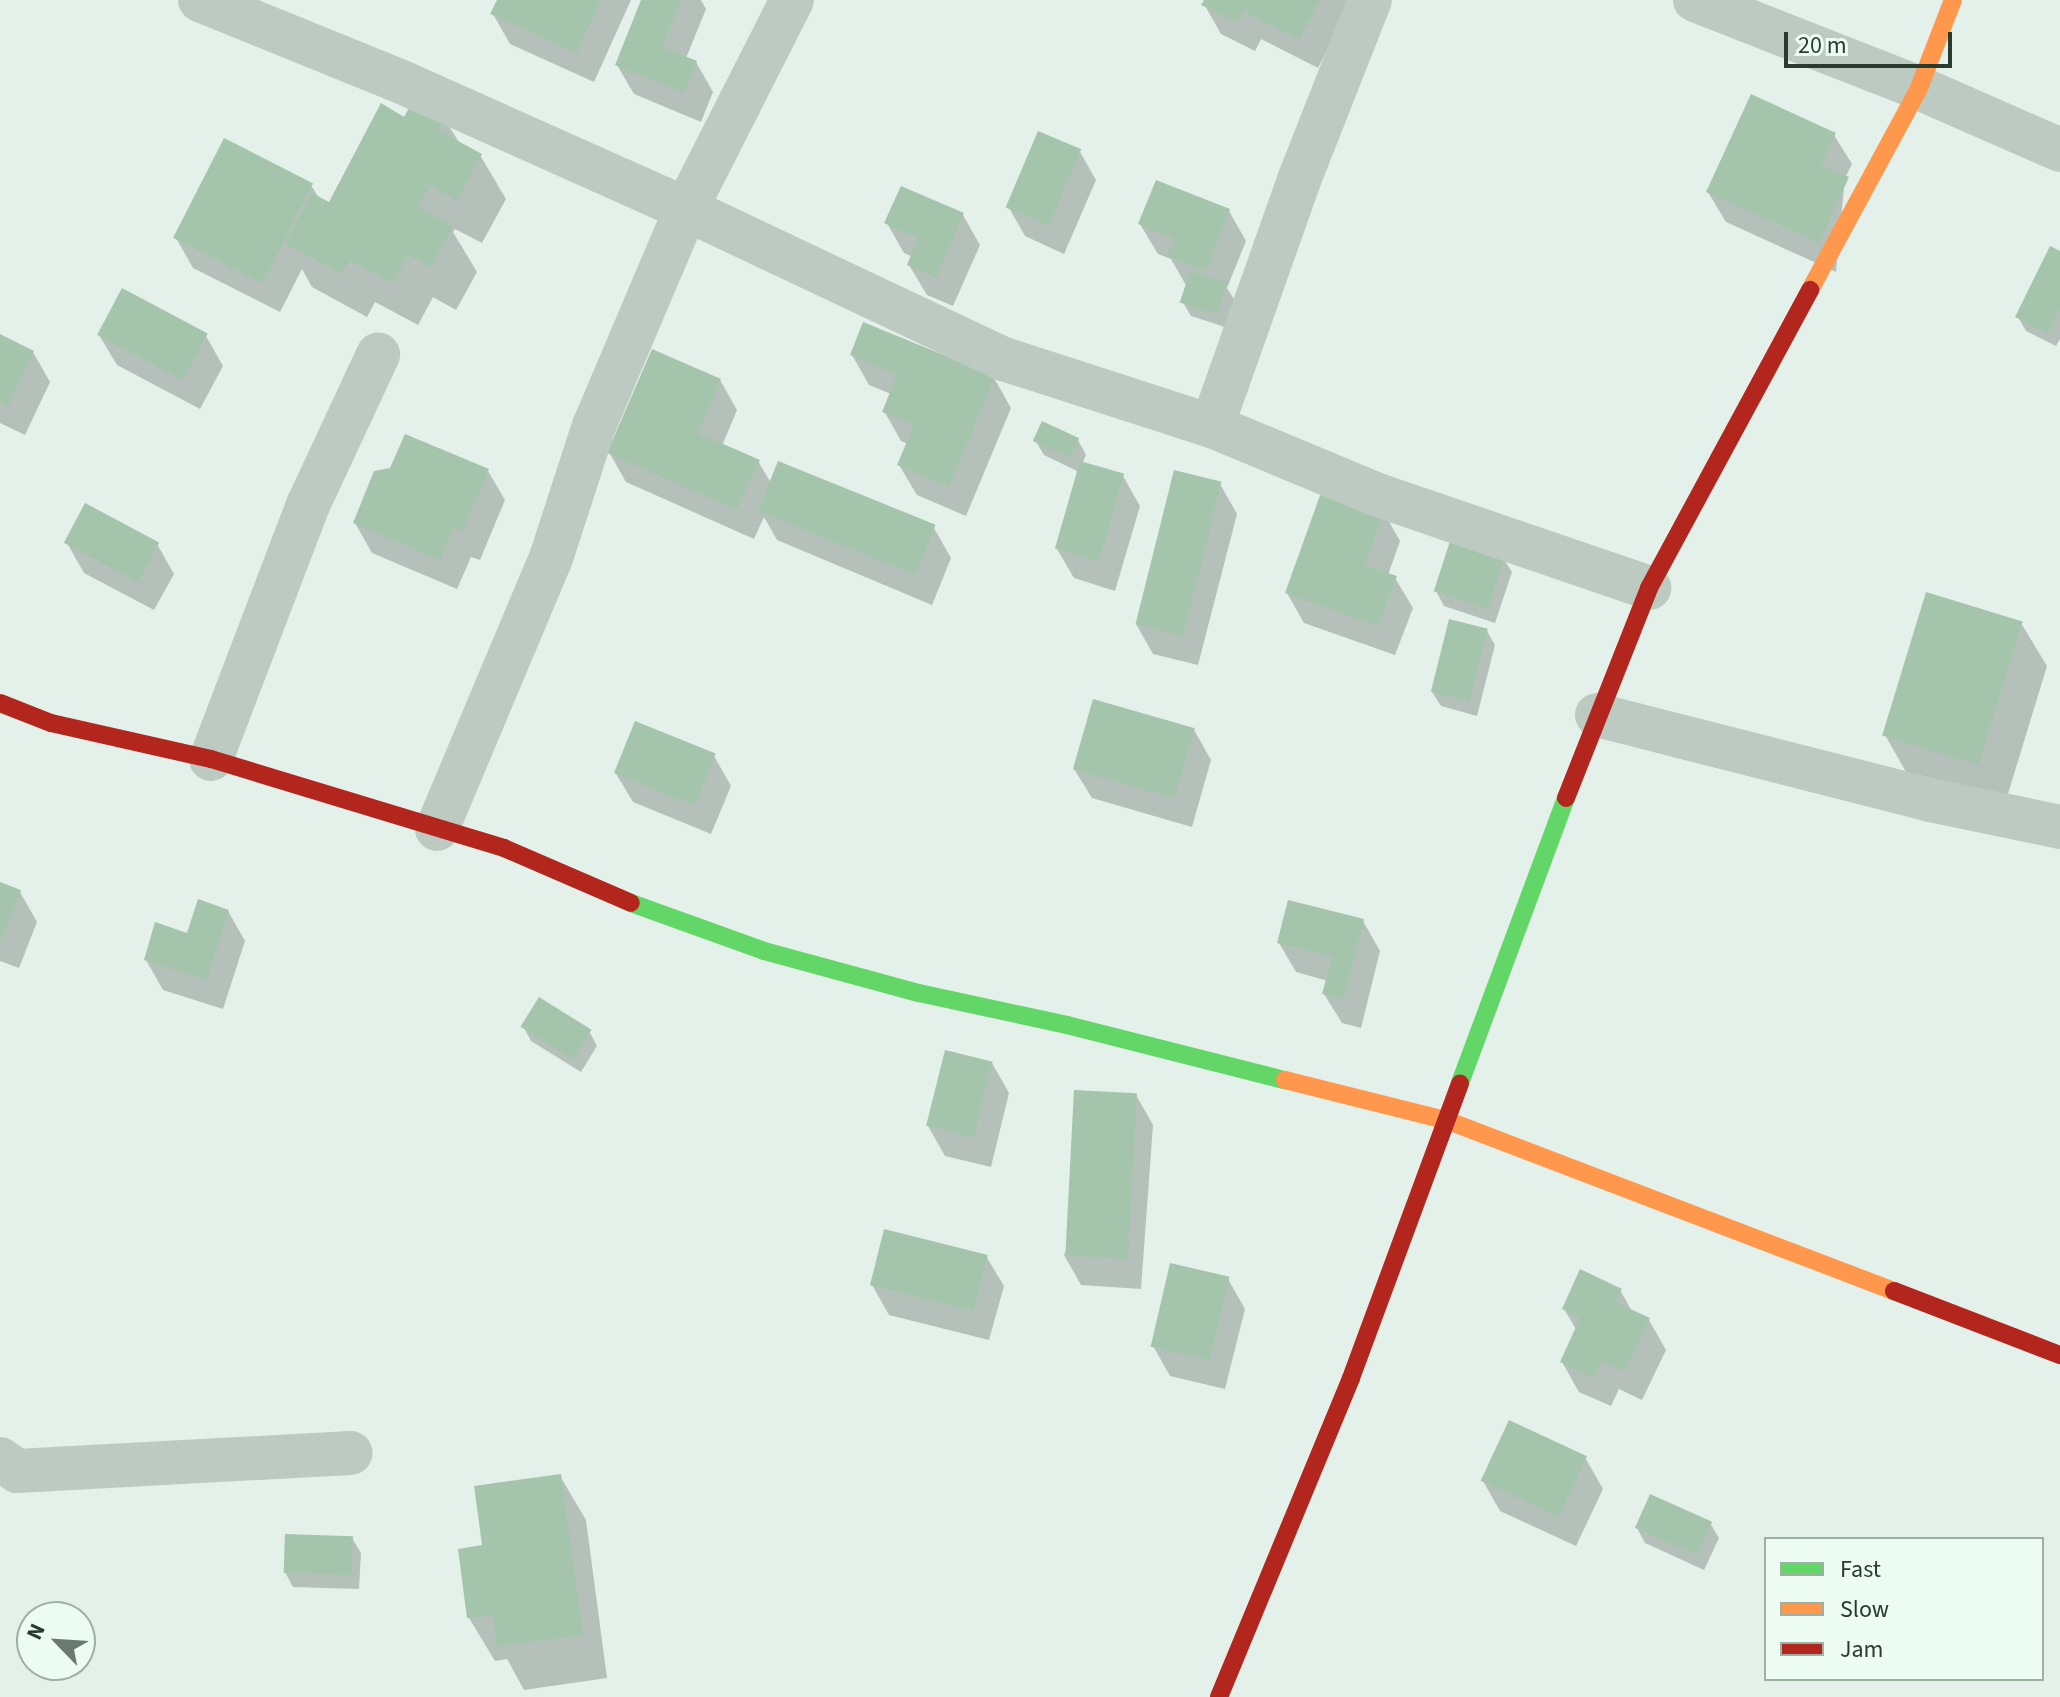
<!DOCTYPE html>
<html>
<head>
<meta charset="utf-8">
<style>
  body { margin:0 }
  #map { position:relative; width:2060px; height:1697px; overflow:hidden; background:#e4f0ea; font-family:"Source Sans 3",sans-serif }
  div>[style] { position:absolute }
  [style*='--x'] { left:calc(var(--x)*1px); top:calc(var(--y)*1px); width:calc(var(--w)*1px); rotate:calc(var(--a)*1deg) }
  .shadow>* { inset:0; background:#0003 }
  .building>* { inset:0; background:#a4c5ab; transform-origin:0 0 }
  .street>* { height:44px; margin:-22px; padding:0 22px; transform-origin:22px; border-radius:22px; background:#bccac1 }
  .fast>* { height:18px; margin:-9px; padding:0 9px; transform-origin:9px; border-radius:9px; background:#63d668 }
  .slow>* { height:18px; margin:-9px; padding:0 9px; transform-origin:9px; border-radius:9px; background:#ff974d }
  .jam>* { height:18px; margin:-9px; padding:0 9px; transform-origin:9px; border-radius:9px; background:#b3261e }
  span { translate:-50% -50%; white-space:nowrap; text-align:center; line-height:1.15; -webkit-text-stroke:6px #ecfcf3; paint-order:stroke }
  .legend { position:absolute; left:1764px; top:1537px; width:280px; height:144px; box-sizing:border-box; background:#ecfcf3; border:2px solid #9eafa4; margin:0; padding:10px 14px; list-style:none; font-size:24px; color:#293b2e }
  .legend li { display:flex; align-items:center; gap:16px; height:40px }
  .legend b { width:40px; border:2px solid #9eafa4 }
  .north { position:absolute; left:16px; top:1601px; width:80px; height:80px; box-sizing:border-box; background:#ecfcf3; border:2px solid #9eafa4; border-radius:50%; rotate:295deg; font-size:22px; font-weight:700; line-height:32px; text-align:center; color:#293b2e }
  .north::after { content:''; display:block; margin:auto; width:28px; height:36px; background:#6a7a70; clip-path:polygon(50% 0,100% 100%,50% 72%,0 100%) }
  .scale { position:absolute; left:1784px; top:32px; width:168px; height:36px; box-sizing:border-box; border:4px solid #293b2e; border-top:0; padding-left:10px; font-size:24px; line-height:28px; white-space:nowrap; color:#293b2e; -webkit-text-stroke:6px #ecfcf3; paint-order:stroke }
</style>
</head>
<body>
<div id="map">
  <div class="shadow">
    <div style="clip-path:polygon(499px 0,631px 0,594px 82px,510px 44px,493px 14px)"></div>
    <div style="clip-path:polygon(643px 0,701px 0,706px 9px,686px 58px,696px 62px,713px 92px,701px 122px,634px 94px,617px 65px)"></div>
    <div style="clip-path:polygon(1206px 0,1352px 0,1318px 68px,1261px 39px,1255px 51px,1221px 34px,1204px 4px)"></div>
    <div style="clip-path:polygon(444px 118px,460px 144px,480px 155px,506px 199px,482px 243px,455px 229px,453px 232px,477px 272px,456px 310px,433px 297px,418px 325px,375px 302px,367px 317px,312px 287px,302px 269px,280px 312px,193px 268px,176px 238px,311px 185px,320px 200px,329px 205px,405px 119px)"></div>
    <div style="clip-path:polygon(1834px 135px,1852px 164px,1845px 178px,1836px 272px,1726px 222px,1708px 192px)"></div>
    <div style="clip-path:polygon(1079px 150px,1096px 180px,1064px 254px,1025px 236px,1008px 206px)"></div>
    <div style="clip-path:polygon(1229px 211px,1246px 241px,1227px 288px,1234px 299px,1225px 327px,1191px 316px,1182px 301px,1187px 287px,1171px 259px,1158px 254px,1140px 224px)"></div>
    <div style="clip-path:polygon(963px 215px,980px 245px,953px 306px,927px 295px,909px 265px,913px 257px,904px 253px,887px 223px)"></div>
    <div style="clip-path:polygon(2060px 253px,2060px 339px,2056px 346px,2026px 331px,2018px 317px)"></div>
    <div style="clip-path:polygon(99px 335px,206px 336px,223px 366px,200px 409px,117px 365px)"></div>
    <div style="clip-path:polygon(0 336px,33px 352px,50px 382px,25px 435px,0 423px)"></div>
    <div style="clip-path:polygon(852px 355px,994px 378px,1011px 408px,966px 516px,917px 495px,899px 465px,908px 444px,901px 441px,884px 411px,891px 394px,869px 385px)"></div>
    <div style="clip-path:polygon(720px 380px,737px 410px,722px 446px,758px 461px,771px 483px,934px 528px,951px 558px,932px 605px,777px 540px,764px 517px,754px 539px,626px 482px,609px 452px)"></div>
    <div style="clip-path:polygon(1035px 440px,1078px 440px,1086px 455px,1082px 464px,1123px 476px,1140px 506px,1115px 591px,1074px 578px,1057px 549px,1079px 472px,1044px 455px)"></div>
    <div style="clip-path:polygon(488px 471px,505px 500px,480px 560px,471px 557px,457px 589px,372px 553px,355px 523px)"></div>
    <div style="clip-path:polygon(1220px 484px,1237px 514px,1198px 665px,1153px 654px,1136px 624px)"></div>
    <div style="clip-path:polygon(1383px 511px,1400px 541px,1388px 575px,1395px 578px,1413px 608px,1395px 655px,1304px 623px,1287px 593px)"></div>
    <div style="clip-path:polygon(67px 543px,157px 544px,174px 574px,154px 610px,84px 573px)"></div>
    <div style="clip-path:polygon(1503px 558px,1512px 572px,1495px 623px,1444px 606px,1436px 591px)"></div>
    <div style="clip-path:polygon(2021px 623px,2047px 666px,2004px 807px,1910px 779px,1885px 735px)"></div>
    <div style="clip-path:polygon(1487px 631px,1495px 645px,1477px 716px,1441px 706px,1432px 692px)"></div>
    <div style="clip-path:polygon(1194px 730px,1211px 760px,1192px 827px,1092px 798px,1074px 769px)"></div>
    <div style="clip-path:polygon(714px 756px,731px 786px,711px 834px,633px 802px,615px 772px)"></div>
    <div style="clip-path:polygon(0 885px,20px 892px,37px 922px,19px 968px,0 961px)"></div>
    <div style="clip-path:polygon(228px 911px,245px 941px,223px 1009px,163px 990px,146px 960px)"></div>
    <div style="clip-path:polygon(1363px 921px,1380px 951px,1361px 1028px,1342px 1023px,1324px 994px,1328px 981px,1296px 972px,1279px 943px)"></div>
    <div style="clip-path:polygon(523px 1026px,589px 1031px,597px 1046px,581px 1072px,531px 1041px)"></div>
    <div style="clip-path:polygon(992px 1063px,1009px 1093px,991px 1167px,945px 1156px,928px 1126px)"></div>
    <div style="clip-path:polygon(1136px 1095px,1153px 1125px,1141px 1289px,1081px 1285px,1064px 1255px)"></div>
    <div style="clip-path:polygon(986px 1256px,1004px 1286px,989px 1340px,889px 1315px,872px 1285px)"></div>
    <div style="clip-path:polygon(1228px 1279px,1245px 1309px,1225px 1389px,1170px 1376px,1153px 1346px)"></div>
    <div style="clip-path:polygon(1620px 1290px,1633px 1313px,1649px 1320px,1666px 1350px,1642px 1400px,1619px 1389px,1611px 1406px,1579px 1392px,1562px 1362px,1577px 1331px,1564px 1309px)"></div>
    <div style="clip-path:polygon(1586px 1459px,1603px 1489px,1576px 1546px,1500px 1511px,1483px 1481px)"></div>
    <div style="clip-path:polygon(560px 1476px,586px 1520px,607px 1678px,524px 1690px,507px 1659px,495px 1661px,469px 1618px,484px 1547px)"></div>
    <div style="clip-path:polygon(1710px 1523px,1719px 1538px,1704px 1570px,1645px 1543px,1637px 1528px)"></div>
    <div style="clip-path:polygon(352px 1538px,361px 1553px,359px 1589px,293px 1587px,285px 1572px)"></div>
  </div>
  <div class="building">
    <div style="clip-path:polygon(497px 0,601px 0,577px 53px,490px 14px)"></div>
    <div style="clip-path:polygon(641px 0,681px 0,662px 47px,697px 61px,684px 93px,615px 65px)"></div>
    <div style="clip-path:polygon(1204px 0,1320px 0,1300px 39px,1244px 11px,1238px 23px,1201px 5px)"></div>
    <div style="clip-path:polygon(1751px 94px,1836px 133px,1821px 165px,1849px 177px,1819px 243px,1706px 192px)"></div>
    <div style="clip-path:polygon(414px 99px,446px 116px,438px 130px,482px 154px,457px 201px,430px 186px,418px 207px,453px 227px,431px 267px,408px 255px,393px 283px,350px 260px,342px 274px,285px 243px,312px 193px,329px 202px,381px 103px,404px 117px)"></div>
    <div style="left:1038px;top:131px;width:47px;height:83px;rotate:23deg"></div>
    <div style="left:224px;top:138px;width:100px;height:112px;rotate:27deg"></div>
    <div style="clip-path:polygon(1156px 180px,1230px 209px,1206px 271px,1167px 256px,1174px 239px,1138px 224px)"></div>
    <div style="clip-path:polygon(901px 186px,964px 213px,936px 278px,907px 265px,918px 238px,884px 223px)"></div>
    <div style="clip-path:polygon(2050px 246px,2060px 251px,2060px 308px,2048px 333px,2015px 317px)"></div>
    <div style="left:1190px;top:271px;width:39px;height:33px;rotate:18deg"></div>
    <div style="left:122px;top:288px;width:97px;height:53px;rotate:28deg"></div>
    <div style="clip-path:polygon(863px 322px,995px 376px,949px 487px,897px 465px,914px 425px,882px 412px,897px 375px,850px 355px)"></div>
    <div style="clip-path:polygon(0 334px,34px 351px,8px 406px,0 402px)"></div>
    <div style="clip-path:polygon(652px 349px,721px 379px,698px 433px,760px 460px,737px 510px,607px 453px)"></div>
    <div style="left:1042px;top:421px;width:41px;height:22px;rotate:25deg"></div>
    <div style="clip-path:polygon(405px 434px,489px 469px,463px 531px,454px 528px,440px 560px,353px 523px,374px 471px,390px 468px)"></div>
    <div style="left:778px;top:461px;width:170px;height:54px;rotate:22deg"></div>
    <div style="left:1080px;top:461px;width:46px;height:91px;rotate:16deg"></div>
    <div style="left:1174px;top:470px;width:49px;height:159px;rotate:14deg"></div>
    <div style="clip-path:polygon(1323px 487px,1385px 509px,1365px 565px,1397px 576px,1378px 626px,1285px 593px)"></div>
    <div style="left:85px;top:503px;width:84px;height:45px;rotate:28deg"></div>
    <div style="left:1451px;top:538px;width:57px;height:56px;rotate:18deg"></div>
    <div style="left:1926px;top:592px;width:101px;height:150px;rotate:17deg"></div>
    <div style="left:1449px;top:619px;width:40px;height:75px;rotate:14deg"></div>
    <div style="left:1093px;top:699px;width:106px;height:73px;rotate:16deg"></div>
    <div style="left:635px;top:721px;width:87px;height:56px;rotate:22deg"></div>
    <div style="clip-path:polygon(0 882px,21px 890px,2px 939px,0 939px)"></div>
    <div style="clip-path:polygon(198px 899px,229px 910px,207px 980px,144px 960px,155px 922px,187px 933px)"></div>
    <div style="clip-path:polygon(1288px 900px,1364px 919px,1344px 999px,1322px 994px,1332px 957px,1277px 943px)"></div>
    <div style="left:539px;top:997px;width:62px;height:35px;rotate:32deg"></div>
    <div style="left:945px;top:1050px;width:49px;height:78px;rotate:14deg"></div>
    <div style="left:1074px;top:1090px;width:63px;height:166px;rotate:3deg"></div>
    <div style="left:884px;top:1229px;width:107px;height:58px;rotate:14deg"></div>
    <div style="left:1170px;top:1263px;width:61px;height:86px;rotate:13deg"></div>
    <div style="clip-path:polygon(1580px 1269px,1622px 1289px,1615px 1302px,1650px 1318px,1625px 1372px,1602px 1361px,1594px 1378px,1560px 1362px,1580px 1318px,1562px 1309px)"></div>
    <div style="left:1509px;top:1420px;width:86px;height:67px;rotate:25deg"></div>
    <div style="clip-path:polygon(561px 1474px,583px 1635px,497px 1647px,493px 1615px,467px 1618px,458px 1549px,482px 1545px,474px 1486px)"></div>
    <div style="left:1650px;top:1494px;width:68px;height:37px;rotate:24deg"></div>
    <div style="left:285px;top:1534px;width:68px;height:39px;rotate:2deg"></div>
  </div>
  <div class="street">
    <div style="--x:200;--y:0;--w:220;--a:22.1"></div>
    <div style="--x:404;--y:83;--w:309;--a:24.1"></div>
    <div style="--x:686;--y:209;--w:352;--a:25.3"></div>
    <div style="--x:1004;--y:359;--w:219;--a:17.9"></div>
    <div style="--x:1212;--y:426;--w:177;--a:22.6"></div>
    <div style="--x:1375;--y:494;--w:290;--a:18.9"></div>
    <div style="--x:1695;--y:0;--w:241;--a:21.4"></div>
    <div style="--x:1919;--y:88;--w:154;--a:23.7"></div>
    <div style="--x:1212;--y:426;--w:261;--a:-70.5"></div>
    <div style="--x:1299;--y:180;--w:193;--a:-68.5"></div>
    <div style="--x:1597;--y:715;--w:344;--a:14.3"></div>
    <div style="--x:1930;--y:800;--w:133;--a:11.7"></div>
    <div style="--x:211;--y:759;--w:272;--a:-69.1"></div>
    <div style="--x:308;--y:505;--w:166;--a:-65"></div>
    <div style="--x:437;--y:829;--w:294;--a:-67.2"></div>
    <div style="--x:551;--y:558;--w:139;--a:-72"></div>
    <div style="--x:594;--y:426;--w:236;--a:-67"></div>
    <div style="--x:686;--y:209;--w:234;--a:-63.1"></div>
    <div style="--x:0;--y:1459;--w:21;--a:35"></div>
    <div style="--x:17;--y:1471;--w:334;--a:-3.1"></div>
  </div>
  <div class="fast">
    <div style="--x:631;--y:903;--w:141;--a:19.8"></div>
    <div style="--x:764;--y:951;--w:161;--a:15.2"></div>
    <div style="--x:919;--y:993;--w:151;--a:12.2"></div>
    <div style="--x:1067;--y:1025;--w:225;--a:14.2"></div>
    <div style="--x:1460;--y:1083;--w:304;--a:-69.6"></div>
  </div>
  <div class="slow">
    <div style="--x:1810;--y:290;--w:230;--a:-61.6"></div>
    <div style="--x:1919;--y:88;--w:94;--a:-68.9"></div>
    <div style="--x:1285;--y:1080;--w:166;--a:14"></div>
    <div style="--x:1446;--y:1120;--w:480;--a:20.9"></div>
  </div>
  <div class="jam">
    <div style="--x:0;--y:703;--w:55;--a:21.4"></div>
    <div style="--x:51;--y:723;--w:164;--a:12.7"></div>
    <div style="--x:211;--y:759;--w:306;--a:16.9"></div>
    <div style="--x:504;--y:848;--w:138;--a:23.4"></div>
    <div style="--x:1566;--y:798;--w:226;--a:-68.4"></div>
    <div style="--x:1649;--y:588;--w:339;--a:-61.6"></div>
    <div style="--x:1894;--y:1291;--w:178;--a:21.1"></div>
    <div style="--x:1219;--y:1697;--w:345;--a:-67.5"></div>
    <div style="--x:1351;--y:1378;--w:314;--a:-69.7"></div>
  </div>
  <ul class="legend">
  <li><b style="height:10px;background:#63d668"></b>Fast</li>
  <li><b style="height:10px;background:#ff974d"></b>Slow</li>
  <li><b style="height:10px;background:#b3261e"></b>Jam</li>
  </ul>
  <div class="north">N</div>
  <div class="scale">20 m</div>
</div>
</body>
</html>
